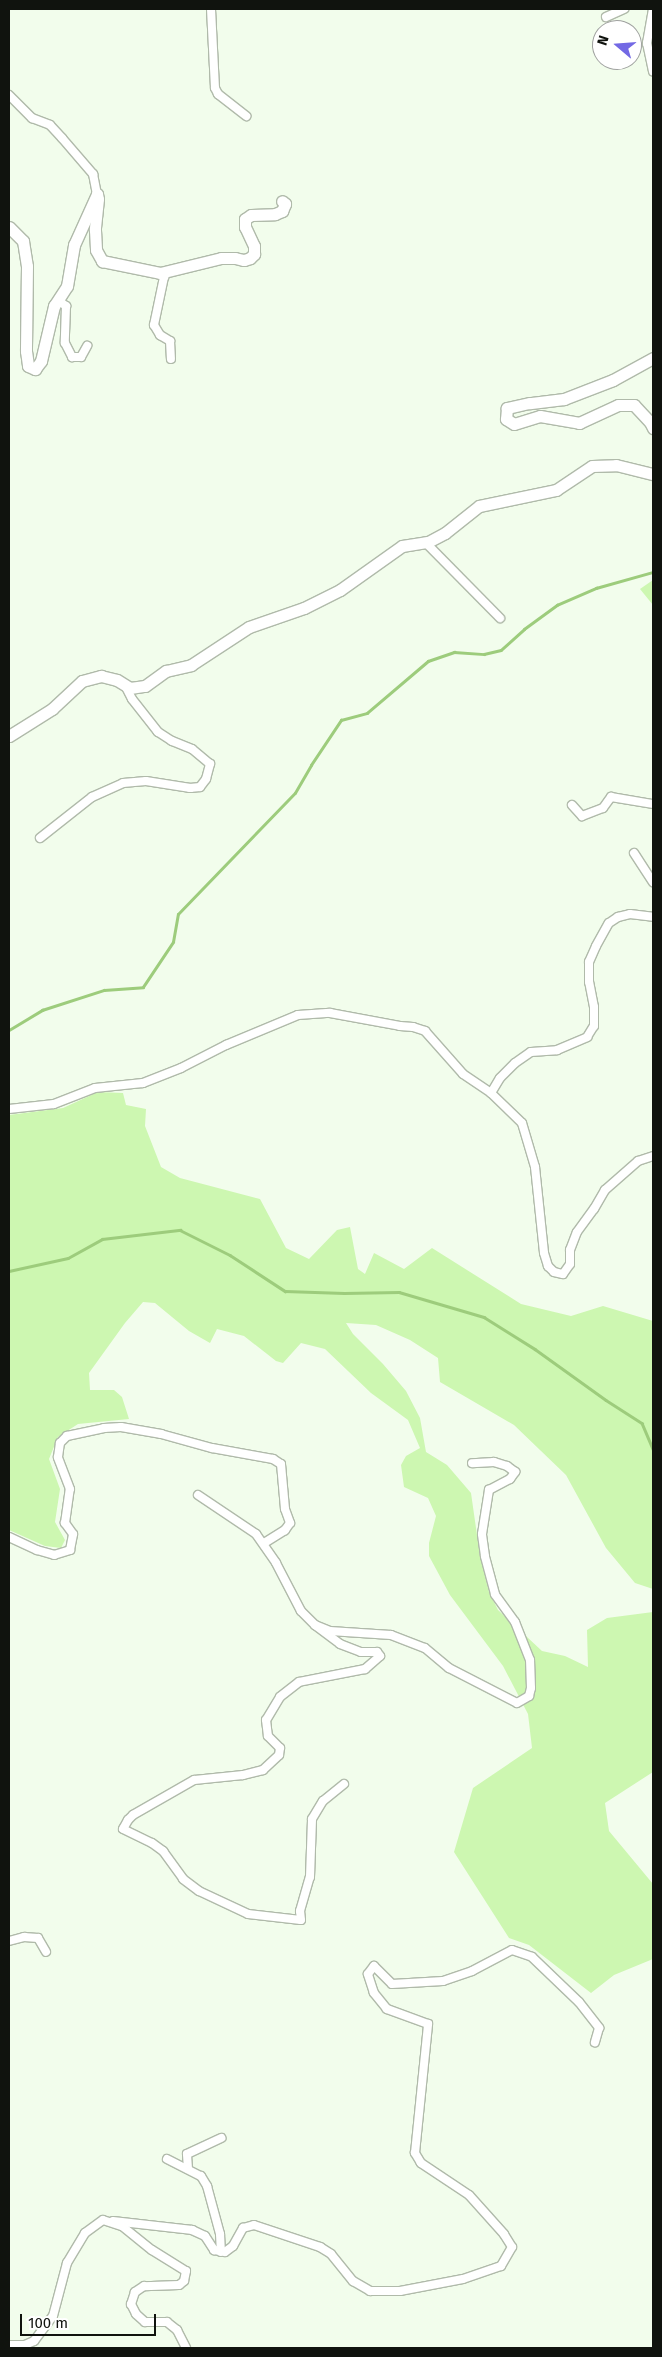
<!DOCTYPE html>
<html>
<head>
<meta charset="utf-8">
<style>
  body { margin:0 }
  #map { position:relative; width:662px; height:2357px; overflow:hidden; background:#f2fdec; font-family:"Fira Sans",sans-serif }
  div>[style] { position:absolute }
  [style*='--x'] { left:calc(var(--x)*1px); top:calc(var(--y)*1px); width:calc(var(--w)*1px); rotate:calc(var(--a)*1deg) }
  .green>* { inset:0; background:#cdf7b1 }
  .stream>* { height:2.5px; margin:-1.25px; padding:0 1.25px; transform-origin:1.25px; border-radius:1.25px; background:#9dcc7c }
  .roads { filter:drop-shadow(1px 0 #b0baaa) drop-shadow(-1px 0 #b0baaa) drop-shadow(0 1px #b0baaa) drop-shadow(0 -1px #b0baaa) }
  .street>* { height:8px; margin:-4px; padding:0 4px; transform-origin:4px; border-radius:4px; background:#fff }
  .secondary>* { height:11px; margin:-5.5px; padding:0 5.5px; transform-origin:5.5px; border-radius:5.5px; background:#fff }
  span { translate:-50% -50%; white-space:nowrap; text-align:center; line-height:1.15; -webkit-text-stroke:5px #fff; paint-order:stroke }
  .frame { position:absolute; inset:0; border:10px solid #10130e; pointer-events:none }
  .north { position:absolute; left:592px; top:20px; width:50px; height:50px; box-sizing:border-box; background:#fff; border:1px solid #9fa19f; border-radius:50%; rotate:288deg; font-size:14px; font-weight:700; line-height:20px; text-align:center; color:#10130e }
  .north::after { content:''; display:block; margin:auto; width:18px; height:22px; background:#7369e4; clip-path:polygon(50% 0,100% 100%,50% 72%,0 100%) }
  .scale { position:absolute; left:20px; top:2314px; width:136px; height:22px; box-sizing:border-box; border:2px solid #10130e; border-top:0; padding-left:6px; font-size:15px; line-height:18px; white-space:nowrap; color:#10130e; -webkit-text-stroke:4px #fff; paint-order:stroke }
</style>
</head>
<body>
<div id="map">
  <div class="green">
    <div style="clip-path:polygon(653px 580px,653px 605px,640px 589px)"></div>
    <div style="clip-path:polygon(98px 1092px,123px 1093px,126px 1105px,146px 1109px,145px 1126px,161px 1167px,180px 1178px,260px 1199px,286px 1248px,309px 1259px,337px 1230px,350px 1227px,358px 1269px,365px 1274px,374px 1253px,404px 1269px,432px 1248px,521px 1304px,571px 1316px,603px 1306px,653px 1321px,653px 1589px,635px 1583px,606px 1548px,566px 1475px,514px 1425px,440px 1382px,438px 1358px,410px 1340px,376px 1325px,346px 1323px,353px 1334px,383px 1364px,406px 1391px,420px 1418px,426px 1452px,447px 1465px,471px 1493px,480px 1556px,489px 1592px,498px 1610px,542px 1651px,565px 1656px,588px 1667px,587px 1630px,607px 1618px,653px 1612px,653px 1772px,605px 1803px,609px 1831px,653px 1884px,653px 1959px,614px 1975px,591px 1993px,529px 1945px,509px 1938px,454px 1852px,473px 1788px,532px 1748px,528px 1714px,503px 1666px,450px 1595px,429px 1556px,429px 1543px,436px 1516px,428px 1498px,404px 1487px,401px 1465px,406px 1456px,420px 1448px,408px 1420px,371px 1393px,325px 1349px,301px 1343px,283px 1363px,276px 1361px,244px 1336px,217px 1329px,210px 1343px,189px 1331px,155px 1303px,143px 1302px,125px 1323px,89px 1373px,90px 1390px,114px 1390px,122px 1397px,129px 1419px,78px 1424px,58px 1437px,49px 1459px,60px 1489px,55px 1522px,65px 1540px,61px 1548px,45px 1546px,9px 1530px,9px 1115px,63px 1108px)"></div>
  </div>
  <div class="stream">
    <div style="--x:9;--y:1030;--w:39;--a:-31"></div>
    <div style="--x:42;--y:1010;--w:65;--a:-17.9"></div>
    <div style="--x:104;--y:990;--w:39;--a:-4"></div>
    <div style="--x:143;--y:987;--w:54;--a:-56.3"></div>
    <div style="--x:173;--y:942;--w:28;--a:-80"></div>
    <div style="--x:178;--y:914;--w:168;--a:-46"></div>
    <div style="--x:295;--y:793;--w:32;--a:-60"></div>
    <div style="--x:311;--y:765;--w:54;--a:-56.3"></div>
    <div style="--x:341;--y:720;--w:27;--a:-15"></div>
    <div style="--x:367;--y:713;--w:80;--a:-40.4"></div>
    <div style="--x:428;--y:661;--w:28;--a:-19"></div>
    <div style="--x:454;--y:652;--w:30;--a:4"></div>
    <div style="--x:484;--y:654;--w:17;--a:-13"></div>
    <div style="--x:501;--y:650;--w:31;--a:-42"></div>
    <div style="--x:524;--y:629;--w:41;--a:-36"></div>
    <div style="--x:557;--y:605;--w:43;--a:-23.6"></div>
    <div style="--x:596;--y:588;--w:59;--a:-15.7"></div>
    <div style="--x:9;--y:1271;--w:60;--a:-12.4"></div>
    <div style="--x:68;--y:1258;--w:39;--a:-29"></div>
    <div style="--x:102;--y:1239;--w:79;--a:-6.6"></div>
    <div style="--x:180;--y:1230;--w:56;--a:26.6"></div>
    <div style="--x:230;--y:1255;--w:66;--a:33.2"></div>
    <div style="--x:285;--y:1291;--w:59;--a:1.9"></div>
    <div style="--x:344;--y:1293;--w:55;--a:-1"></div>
    <div style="--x:399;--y:1292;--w:89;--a:16.4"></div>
    <div style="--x:484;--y:1317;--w:60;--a:32.1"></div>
    <div style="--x:535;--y:1349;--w:87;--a:35.7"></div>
    <div style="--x:606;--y:1400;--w:43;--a:32.6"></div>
    <div style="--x:642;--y:1423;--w:28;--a:67"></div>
  </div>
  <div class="roads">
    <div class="street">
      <div style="--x:211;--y:9;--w:79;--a:87.1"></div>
      <div style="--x:215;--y:88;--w:7;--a:63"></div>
      <div style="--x:218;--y:94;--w:36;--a:38"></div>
      <div style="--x:653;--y:9;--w:35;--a:100"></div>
      <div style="--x:647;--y:43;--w:29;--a:78"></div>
      <div style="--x:606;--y:17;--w:20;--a:-24"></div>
      <div style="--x:9;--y:95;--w:33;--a:45"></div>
      <div style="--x:32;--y:118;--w:19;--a:21"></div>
      <div style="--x:50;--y:125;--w:18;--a:47"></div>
      <div style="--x:62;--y:138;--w:48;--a:49.3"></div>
      <div style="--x:93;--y:174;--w:20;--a:79"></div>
      <div style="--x:160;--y:273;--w:6;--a:45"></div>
      <div style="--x:164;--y:277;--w:49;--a:101.8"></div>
      <div style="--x:154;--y:325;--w:12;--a:59"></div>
      <div style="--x:160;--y:335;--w:12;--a:31"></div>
      <div style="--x:170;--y:341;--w:18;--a:87"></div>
      <div style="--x:59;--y:301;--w:9;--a:36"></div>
      <div style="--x:66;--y:306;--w:37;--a:92"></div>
      <div style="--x:65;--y:343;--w:16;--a:63"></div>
      <div style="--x:72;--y:357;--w:9;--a:0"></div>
      <div style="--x:81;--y:357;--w:13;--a:-61"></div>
      <div style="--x:425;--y:542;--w:107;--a:45.4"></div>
      <div style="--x:572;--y:805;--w:15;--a:48"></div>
      <div style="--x:582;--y:816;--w:22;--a:-21"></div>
      <div style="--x:603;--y:808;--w:14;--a:-54"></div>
      <div style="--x:611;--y:797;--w:43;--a:9.5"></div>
      <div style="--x:40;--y:838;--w:66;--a:-38.3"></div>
      <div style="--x:92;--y:797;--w:34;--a:-24"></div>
      <div style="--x:123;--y:783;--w:23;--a:-5"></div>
      <div style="--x:146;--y:781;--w:45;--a:9"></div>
      <div style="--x:190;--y:788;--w:10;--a:-6"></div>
      <div style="--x:200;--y:787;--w:10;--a:-53"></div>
      <div style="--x:206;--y:779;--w:16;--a:-75"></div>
      <div style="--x:210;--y:764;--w:23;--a:-140"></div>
      <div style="--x:192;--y:749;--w:22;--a:-158"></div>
      <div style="--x:172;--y:741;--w:17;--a:-147"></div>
      <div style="--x:158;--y:732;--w:42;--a:-128.2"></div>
      <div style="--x:132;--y:699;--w:16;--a:-117"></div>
      <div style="--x:634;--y:853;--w:35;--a:57"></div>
      <div style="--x:491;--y:1093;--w:17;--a:-59"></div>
      <div style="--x:500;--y:1078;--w:21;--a:-45"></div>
      <div style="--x:515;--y:1063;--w:19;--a:-35"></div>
      <div style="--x:531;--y:1052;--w:26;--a:-4"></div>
      <div style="--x:557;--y:1050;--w:33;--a:-23"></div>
      <div style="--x:587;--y:1037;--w:13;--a:-58"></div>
      <div style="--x:594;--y:1026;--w:19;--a:-90"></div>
      <div style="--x:594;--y:1007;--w:25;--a:-101"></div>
      <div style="--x:589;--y:982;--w:20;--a:-90"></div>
      <div style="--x:589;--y:962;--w:17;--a:-66"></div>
      <div style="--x:596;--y:946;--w:26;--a:-61"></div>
      <div style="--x:609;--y:923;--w:11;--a:-34"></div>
      <div style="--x:618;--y:917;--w:12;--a:-14"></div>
      <div style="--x:630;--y:914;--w:23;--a:7"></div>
      <div style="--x:9;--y:1109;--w:45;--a:-6.3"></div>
      <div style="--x:54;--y:1104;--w:44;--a:-21.3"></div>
      <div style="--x:95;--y:1088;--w:48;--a:-5.9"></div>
      <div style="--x:143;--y:1083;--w:41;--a:-21.5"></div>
      <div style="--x:181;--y:1068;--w:51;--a:-27.1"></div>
      <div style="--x:226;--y:1045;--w:78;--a:-22.6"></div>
      <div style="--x:298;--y:1015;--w:32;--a:-4"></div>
      <div style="--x:330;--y:1013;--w:71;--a:10.5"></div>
      <div style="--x:400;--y:1026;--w:13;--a:4"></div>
      <div style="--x:413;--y:1027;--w:13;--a:18"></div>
      <div style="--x:425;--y:1031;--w:57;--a:48.5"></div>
      <div style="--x:463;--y:1074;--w:34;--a:34"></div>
      <div style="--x:491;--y:1093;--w:43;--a:44.1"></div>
      <div style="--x:522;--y:1123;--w:46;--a:73.5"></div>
      <div style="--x:535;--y:1167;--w:86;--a:84"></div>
      <div style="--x:544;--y:1253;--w:14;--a:73"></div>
      <div style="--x:548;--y:1266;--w:8;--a:45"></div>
      <div style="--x:554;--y:1272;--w:9;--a:13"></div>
      <div style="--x:563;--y:1274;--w:12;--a:-55"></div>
      <div style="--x:570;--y:1264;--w:14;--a:-90"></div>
      <div style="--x:570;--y:1250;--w:19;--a:-69"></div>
      <div style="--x:577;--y:1232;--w:29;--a:-54"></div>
      <div style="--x:594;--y:1209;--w:22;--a:-60"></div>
      <div style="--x:605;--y:1190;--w:44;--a:-41.3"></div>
      <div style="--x:638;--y:1161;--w:16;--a:-18"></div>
      <div style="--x:198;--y:1495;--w:70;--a:33.9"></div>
      <div style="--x:256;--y:1534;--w:35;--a:55"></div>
      <div style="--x:276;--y:1563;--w:54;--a:62.5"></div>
      <div style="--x:301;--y:1611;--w:20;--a:45"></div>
      <div style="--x:315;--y:1625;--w:16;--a:22"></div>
      <div style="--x:330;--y:1631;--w:61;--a:3.8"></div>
      <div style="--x:391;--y:1635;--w:36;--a:21"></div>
      <div style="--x:425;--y:1648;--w:31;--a:40"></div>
      <div style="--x:449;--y:1668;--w:76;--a:27.2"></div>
      <div style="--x:517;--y:1703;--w:14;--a:-30"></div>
      <div style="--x:529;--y:1696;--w:8;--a:-76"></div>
      <div style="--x:531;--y:1688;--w:28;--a:-92"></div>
      <div style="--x:530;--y:1660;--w:41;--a:-111.5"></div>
      <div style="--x:515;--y:1622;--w:34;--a:-126"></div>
      <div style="--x:495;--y:1594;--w:39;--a:-105"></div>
      <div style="--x:485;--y:1556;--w:22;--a:-98"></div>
      <div style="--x:482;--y:1534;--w:45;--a:-81"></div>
      <div style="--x:489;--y:1490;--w:24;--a:-28"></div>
      <div style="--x:510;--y:1479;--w:9;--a:-54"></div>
      <div style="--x:515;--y:1472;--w:10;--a:-143"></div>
      <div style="--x:507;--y:1466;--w:14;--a:-163"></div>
      <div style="--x:494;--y:1462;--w:22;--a:177"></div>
      <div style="--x:9;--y:1537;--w:31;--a:25"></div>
      <div style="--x:37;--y:1550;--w:18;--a:16"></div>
      <div style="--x:54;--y:1555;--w:17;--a:-17"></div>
      <div style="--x:70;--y:1550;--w:16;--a:-79"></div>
      <div style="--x:73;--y:1534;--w:14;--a:-126"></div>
      <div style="--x:65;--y:1523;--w:34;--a:-82"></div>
      <div style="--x:70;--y:1489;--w:34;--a:-111"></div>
      <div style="--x:58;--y:1457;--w:14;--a:-82"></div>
      <div style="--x:60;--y:1443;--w:10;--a:-45"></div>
      <div style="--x:67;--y:1436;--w:38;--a:-12"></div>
      <div style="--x:104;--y:1428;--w:17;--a:-3"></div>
      <div style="--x:121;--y:1427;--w:41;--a:9.9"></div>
      <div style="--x:161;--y:1434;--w:53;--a:15.4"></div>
      <div style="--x:212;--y:1448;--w:62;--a:10.2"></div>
      <div style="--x:273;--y:1459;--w:9;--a:32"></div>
      <div style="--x:281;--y:1464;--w:45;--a:84.9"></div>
      <div style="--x:285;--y:1509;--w:15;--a:70"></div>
      <div style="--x:290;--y:1523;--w:9;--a:126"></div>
      <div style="--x:285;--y:1530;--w:25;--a:148"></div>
      <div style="--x:315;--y:1625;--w:31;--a:37"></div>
      <div style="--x:340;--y:1644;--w:22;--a:21"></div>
      <div style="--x:361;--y:1652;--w:16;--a:0"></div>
      <div style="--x:377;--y:1652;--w:5;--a:53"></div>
      <div style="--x:380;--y:1656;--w:20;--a:139"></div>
      <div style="--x:365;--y:1669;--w:67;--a:168.9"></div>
      <div style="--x:299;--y:1682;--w:24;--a:142"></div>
      <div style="--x:280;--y:1697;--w:27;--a:121"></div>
      <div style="--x:266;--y:1720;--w:16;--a:83"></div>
      <div style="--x:268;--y:1736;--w:17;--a:45"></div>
      <div style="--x:280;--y:1748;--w:7;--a:98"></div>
      <div style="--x:279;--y:1755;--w:22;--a:137"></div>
      <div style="--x:263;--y:1770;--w:21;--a:166"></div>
      <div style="--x:243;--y:1775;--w:49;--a:174.2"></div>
      <div style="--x:194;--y:1780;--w:70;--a:150.2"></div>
      <div style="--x:133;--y:1815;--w:7;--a:135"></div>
      <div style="--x:128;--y:1820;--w:10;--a:119"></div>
      <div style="--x:123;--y:1829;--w:32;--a:26"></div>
      <div style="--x:152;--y:1843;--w:14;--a:36"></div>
      <div style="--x:163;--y:1851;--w:34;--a:54"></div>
      <div style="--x:183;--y:1879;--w:20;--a:37"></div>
      <div style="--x:199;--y:1891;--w:54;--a:25.1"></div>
      <div style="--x:248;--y:1914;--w:53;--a:6.5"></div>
      <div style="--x:301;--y:1920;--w:9;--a:-96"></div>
      <div style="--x:300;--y:1911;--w:35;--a:-74"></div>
      <div style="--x:310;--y:1877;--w:58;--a:-88"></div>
      <div style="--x:312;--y:1819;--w:21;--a:-59"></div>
      <div style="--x:323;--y:1801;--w:27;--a:-39"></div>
      <div style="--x:9;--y:1941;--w:16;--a:-15"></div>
      <div style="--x:24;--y:1937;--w:14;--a:4"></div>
      <div style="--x:38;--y:1938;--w:16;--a:60"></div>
      <div style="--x:167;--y:2159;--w:38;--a:27"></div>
      <div style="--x:201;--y:2176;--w:12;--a:59"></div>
      <div style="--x:207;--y:2186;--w:50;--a:74.8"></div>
      <div style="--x:220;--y:2234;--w:18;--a:87"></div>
      <div style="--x:188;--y:2169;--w:15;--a:-94"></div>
      <div style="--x:187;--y:2154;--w:38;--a:-25"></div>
      <div style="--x:113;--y:2221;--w:80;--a:6.5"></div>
      <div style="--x:192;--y:2230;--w:14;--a:25"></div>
      <div style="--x:205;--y:2236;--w:17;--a:57"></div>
      <div style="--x:214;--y:2250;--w:11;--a:10"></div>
      <div style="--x:225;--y:2252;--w:10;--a:-37"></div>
      <div style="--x:233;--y:2246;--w:21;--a:-61"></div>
      <div style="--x:243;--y:2228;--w:11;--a:-15"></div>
      <div style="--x:254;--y:2225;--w:70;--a:18.4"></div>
      <div style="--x:320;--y:2247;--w:13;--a:32"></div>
      <div style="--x:331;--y:2254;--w:35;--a:51"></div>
      <div style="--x:353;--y:2281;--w:20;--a:30"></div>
      <div style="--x:370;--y:2291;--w:30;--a:0"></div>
      <div style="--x:400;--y:2291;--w:64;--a:-10.8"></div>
      <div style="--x:463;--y:2279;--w:40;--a:-18.9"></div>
      <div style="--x:501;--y:2266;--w:22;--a:-60"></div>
      <div style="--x:512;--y:2247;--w:15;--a:-122"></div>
      <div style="--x:504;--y:2234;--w:52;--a:-131.9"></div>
      <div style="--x:469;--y:2195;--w:58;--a:-146.3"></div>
      <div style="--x:421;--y:2163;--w:12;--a:-121"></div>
      <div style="--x:415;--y:2153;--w:130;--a:-84.2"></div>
      <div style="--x:428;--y:2024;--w:44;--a:-159.9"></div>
      <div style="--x:387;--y:2009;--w:21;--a:-129"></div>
      <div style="--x:374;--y:1993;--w:20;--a:-108"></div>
      <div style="--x:368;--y:1974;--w:10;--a:-53"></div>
      <div style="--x:374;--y:1966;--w:25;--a:45"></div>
      <div style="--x:392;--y:1984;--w:51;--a:-3.4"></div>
      <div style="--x:443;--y:1981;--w:31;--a:-19"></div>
      <div style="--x:472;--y:1971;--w:45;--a:-27.7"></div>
      <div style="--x:512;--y:1950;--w:21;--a:19"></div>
      <div style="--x:532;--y:1957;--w:65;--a:43.8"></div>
      <div style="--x:579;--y:2002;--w:33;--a:52"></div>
      <div style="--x:599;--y:2028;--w:15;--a:106"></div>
      <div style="--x:9;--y:2345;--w:16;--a:0"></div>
      <div style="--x:25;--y:2345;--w:10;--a:-24"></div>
      <div style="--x:34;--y:2341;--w:31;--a:-53"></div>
      <div style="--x:53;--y:2316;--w:55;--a:-75.2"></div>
      <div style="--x:67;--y:2263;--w:35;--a:-59"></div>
      <div style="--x:85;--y:2233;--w:22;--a:-36"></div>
      <div style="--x:103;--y:2220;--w:20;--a:18"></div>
      <div style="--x:122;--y:2226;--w:38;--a:39"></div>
      <div style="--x:152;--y:2250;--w:40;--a:32"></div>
      <div style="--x:186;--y:2271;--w:10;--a:101"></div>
      <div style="--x:184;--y:2281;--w:6;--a:141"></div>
      <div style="--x:179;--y:2285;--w:35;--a:178"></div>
      <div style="--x:144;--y:2286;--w:11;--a:146"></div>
      <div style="--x:135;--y:2292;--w:13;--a:108"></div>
      <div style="--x:131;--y:2304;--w:11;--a:63"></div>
      <div style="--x:136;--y:2314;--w:12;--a:42"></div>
      <div style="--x:145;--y:2322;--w:22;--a:0"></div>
      <div style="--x:167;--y:2322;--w:13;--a:39"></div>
      <div style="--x:177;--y:2330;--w:20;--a:63"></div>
    </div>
    <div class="secondary">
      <div style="--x:9;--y:227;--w:20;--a:45"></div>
      <div style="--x:23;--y:241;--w:25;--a:81"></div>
      <div style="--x:27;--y:266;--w:85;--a:90.7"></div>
      <div style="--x:26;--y:351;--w:15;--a:82"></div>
      <div style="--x:28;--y:366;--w:8;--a:23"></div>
      <div style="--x:35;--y:369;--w:10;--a:-53"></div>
      <div style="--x:41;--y:361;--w:57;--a:-76.7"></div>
      <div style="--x:54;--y:306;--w:24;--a:-57"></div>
      <div style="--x:67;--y:286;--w:42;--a:-80.3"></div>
      <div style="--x:74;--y:245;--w:56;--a:-65.7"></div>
      <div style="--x:97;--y:194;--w:5;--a:79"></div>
      <div style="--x:98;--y:199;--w:31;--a:96"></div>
      <div style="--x:95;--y:230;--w:20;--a:87"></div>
      <div style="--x:96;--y:250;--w:13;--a:61"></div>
      <div style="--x:102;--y:261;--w:59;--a:11.7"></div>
      <div style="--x:160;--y:273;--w:63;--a:-13.8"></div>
      <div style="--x:221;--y:258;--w:14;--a:0"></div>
      <div style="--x:235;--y:258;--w:9;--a:13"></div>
      <div style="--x:244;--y:260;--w:6;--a:-18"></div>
      <div style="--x:250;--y:258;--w:6;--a:-45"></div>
      <div style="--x:254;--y:254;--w:8;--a:-90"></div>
      <div style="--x:254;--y:246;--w:21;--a:-115"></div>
      <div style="--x:245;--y:227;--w:8;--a:-90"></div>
      <div style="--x:245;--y:219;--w:7;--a:-34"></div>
      <div style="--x:251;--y:215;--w:24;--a:-2"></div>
      <div style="--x:275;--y:214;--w:8;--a:-23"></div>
      <div style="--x:282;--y:211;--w:8;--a:-67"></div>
      <div style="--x:285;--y:204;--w:4;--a:-135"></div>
      <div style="--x:653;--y:358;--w:46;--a:151.2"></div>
      <div style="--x:613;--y:380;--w:53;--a:158.8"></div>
      <div style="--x:564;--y:399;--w:35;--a:173"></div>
      <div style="--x:529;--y:403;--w:23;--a:167"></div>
      <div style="--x:507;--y:408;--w:11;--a:95"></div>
      <div style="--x:506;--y:419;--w:9;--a:32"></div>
      <div style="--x:514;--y:424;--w:27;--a:-17"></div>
      <div style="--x:540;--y:416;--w:40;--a:10"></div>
      <div style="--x:579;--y:423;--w:43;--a:-24.8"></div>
      <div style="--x:618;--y:405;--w:16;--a:0"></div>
      <div style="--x:634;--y:405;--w:23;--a:47"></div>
      <div style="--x:650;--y:422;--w:7;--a:63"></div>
      <div style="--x:9;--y:736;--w:51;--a:-32.1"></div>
      <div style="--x:52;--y:709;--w:41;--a:-43"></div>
      <div style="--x:82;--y:681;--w:20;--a:-15"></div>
      <div style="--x:101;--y:676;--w:16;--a:14"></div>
      <div style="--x:117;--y:680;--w:15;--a:32"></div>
      <div style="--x:130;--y:688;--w:15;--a:-8"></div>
      <div style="--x:145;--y:686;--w:26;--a:-36"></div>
      <div style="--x:166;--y:671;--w:26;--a:-13"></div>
      <div style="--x:191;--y:665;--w:69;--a:-33.2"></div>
      <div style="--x:249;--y:627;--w:58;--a:-19.1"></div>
      <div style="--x:304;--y:608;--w:40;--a:-26.6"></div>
      <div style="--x:340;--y:590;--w:76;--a:-35.4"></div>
      <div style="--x:402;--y:546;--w:26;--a:-9"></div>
      <div style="--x:428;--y:542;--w:19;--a:-28"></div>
      <div style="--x:445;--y:533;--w:43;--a:-38.5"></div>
      <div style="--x:479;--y:506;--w:79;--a:-11.7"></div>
      <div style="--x:556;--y:490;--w:43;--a:-33.7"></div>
      <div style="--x:592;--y:466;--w:24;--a:-2"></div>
      <div style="--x:616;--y:465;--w:38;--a:14"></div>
    </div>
  </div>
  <div class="frame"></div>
  <div class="north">N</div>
  <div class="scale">100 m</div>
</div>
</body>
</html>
